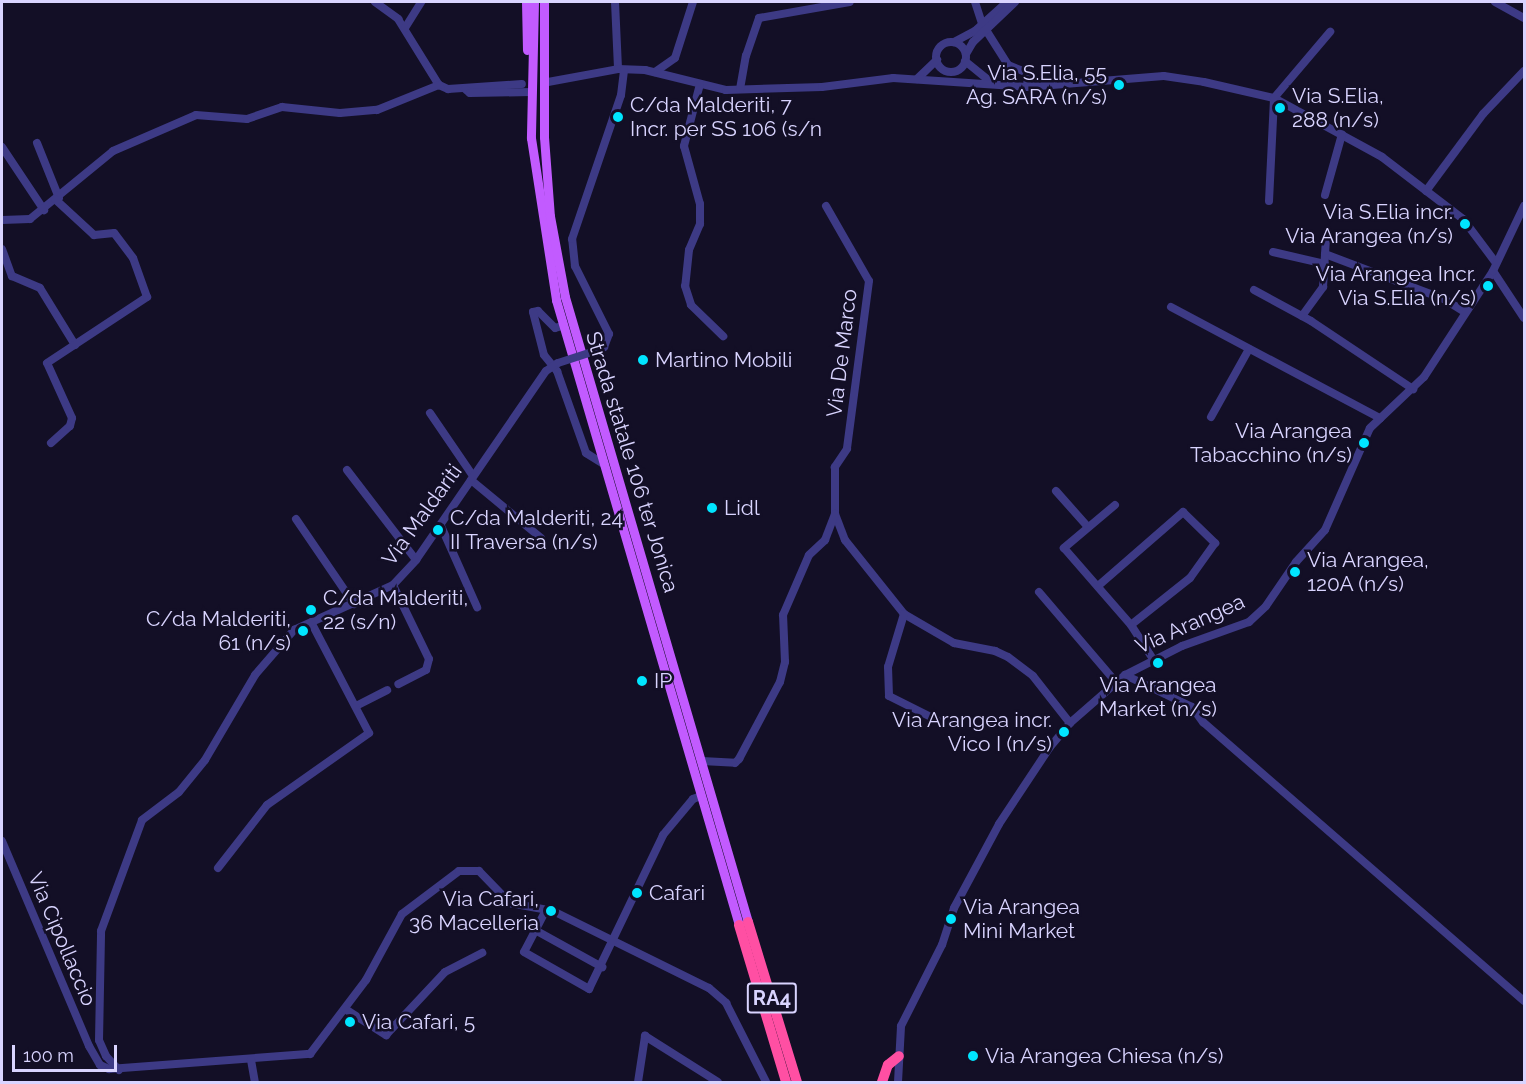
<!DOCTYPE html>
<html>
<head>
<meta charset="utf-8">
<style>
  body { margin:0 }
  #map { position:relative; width:1526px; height:1084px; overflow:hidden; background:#130f26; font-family:Raleway,sans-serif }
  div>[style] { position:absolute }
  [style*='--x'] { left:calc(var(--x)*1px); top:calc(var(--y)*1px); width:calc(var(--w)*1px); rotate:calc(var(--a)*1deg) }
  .minor>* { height:8px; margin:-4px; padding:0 4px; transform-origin:4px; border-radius:4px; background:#3d3a85 }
  .minor>.ring { margin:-4px; padding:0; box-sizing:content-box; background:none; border:8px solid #3d3a85; border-radius:50% }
  .major>* { height:9px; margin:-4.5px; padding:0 4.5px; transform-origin:4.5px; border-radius:4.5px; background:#c25bff }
  .highway>* { height:10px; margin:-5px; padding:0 5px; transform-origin:5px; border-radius:5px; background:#ff4fa3 }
  .minor-bridge>* { height:8px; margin:-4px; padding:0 4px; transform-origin:4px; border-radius:4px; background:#3d3a85 }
  .dots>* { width:16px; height:16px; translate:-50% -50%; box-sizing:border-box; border:3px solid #130f26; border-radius:50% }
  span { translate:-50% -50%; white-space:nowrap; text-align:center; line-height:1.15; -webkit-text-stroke:5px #130f26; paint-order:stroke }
  .shield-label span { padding:2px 4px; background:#130f26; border:2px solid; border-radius:4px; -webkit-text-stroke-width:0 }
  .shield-label { font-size:20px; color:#d9d4ff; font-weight:700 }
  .poi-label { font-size:21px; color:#d9d4ff }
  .right { translate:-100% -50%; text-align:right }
  .left { translate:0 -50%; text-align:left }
  .street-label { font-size:21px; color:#d9d4ff }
  .frame { position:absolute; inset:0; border:3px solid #d9d4ff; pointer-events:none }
  .scale { position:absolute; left:12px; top:1045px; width:105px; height:27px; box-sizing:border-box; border:3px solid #d9d4ff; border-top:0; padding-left:8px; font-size:18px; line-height:21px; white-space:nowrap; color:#d9d4ff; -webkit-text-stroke:4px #130f26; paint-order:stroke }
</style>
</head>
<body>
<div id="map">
  <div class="minor">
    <div style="--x:375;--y:2;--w:29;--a:36"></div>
    <div style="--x:398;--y:19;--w:78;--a:58.2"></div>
    <div style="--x:615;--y:2;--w:67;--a:87.4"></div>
    <div style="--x:975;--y:2;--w:23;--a:72"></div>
    <div style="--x:1495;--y:2;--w:33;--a:29"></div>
    <div style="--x:405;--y:28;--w:31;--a:-58"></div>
    <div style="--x:986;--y:30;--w:41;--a:57.8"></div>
    <div style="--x:1008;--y:65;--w:22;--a:22"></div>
    <div style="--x:1028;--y:73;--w:14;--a:94"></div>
    <div style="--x:954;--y:42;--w:24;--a:-28"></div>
    <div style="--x:975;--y:31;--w:43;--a:-42.2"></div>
    <div class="ring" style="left:936px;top:42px;width:22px;height:22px"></div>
    <div style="--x:966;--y:54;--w:14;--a:-60"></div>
    <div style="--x:973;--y:42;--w:58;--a:-43.6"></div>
    <div style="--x:965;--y:61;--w:35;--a:39"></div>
    <div style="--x:655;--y:72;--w:24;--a:-35"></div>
    <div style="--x:675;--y:58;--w:59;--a:-72.2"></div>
    <div style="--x:917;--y:79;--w:28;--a:-44"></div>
    <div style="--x:548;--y:82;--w:71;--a:-10.5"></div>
    <div style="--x:618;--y:69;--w:27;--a:2"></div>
    <div style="--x:645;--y:70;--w:83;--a:13.9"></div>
    <div style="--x:726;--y:90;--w:96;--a:-1.8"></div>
    <div style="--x:822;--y:87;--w:72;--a:-7.2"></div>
    <div style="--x:893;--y:78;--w:134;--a:3.8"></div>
    <div style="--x:1027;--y:87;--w:137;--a:-4.6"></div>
    <div style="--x:1164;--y:76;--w:40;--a:8.5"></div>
    <div style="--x:1204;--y:82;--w:72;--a:12.9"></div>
    <div style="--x:1274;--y:98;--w:123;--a:28.6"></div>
    <div style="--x:1382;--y:157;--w:102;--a:37.4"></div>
    <div style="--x:1463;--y:219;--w:55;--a:53.1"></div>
    <div style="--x:700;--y:84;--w:64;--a:104.5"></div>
    <div style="--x:684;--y:146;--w:60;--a:74.6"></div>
    <div style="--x:700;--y:204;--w:20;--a:90"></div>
    <div style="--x:700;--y:224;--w:28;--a:113"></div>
    <div style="--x:689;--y:250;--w:36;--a:96"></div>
    <div style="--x:685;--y:286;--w:20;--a:72"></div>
    <div style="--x:691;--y:305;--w:45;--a:44.1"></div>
    <div style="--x:439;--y:85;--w:10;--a:24"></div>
    <div style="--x:448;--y:89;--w:74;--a:-3.9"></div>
    <div style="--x:465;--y:89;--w:6;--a:39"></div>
    <div style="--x:470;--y:93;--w:61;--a:-0.9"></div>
    <div style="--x:740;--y:89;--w:34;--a:-80"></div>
    <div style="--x:746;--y:56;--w:40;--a:-71.1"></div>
    <div style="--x:759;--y:18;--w:92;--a:-10"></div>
    <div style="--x:37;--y:143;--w:59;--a:68.2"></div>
    <div style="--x:2;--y:147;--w:76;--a:56.3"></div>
    <div style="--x:1426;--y:191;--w:96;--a:-53.5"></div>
    <div style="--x:1483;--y:114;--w:59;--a:-46.4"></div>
    <div style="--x:1325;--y:195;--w:63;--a:-74.4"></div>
    <div style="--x:1269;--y:201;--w:103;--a:-87.2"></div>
    <div style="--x:1274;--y:98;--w:87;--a:-49.7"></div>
    <div style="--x:826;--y:206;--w:86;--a:60.2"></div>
    <div style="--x:869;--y:281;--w:169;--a:97.5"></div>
    <div style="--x:847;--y:449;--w:22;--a:124"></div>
    <div style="--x:835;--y:467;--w:47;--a:90"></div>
    <div style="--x:835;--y:514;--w:28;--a:69"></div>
    <div style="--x:845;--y:540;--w:95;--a:51.4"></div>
    <div style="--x:904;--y:614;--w:58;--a:30.1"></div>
    <div style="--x:954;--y:643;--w:42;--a:11"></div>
    <div style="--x:995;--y:651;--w:14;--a:25"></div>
    <div style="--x:1008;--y:657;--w:31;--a:37"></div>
    <div style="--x:1033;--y:676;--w:60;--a:51.8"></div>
    <div style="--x:2;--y:220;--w:28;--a:-2"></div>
    <div style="--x:30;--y:219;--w:107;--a:-39.3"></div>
    <div style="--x:113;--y:151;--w:90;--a:-23.4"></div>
    <div style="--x:196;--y:115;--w:51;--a:4.5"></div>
    <div style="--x:247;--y:119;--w:37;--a:-19"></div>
    <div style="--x:282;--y:107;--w:58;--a:5.9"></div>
    <div style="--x:340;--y:113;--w:37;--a:-5"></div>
    <div style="--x:377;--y:110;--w:67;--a:-22"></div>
    <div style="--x:2;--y:249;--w:29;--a:70"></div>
    <div style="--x:12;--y:276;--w:30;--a:23"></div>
    <div style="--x:40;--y:288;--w:67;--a:58.4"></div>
    <div style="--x:1273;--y:252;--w:53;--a:13"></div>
    <div style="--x:1325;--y:254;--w:127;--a:20.7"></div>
    <div style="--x:1444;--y:299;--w:25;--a:32"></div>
    <div style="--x:1493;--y:271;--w:56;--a:56.6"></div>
    <div style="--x:1254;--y:290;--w:65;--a:28.5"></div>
    <div style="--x:1311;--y:321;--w:123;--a:33.7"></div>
    <div style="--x:1171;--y:307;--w:237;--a:28"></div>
    <div style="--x:1302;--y:316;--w:36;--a:-54"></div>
    <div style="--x:1323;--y:287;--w:49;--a:-86.5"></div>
    <div style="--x:562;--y:326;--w:7;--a:164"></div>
    <div style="--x:555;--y:328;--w:24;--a:-135"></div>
    <div style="--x:538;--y:311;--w:5;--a:169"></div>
    <div style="--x:533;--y:312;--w:44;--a:75.7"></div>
    <div style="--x:544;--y:355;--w:21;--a:51"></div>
    <div style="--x:557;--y:371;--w:87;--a:70.5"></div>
    <div style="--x:586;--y:453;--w:19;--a:32"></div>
    <div style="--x:594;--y:351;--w:11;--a:-22"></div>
    <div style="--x:604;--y:347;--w:14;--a:-69"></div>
    <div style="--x:609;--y:334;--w:76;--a:-116.6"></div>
    <div style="--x:575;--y:266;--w:27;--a:-96"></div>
    <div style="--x:572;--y:239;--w:152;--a:-71.2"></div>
    <div style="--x:621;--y:95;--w:25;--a:-83"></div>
    <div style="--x:430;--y:413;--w:76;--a:55.7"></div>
    <div style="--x:1211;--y:417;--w:78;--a:-60.8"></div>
    <div style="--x:51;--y:443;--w:25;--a:-42"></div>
    <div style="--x:70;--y:426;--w:8;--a:-76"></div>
    <div style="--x:72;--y:418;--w:60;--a:-114.4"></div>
    <div style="--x:47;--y:363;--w:120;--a:-33.4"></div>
    <div style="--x:147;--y:297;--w:41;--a:-109.7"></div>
    <div style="--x:133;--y:258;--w:31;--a:-127"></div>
    <div style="--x:114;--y:233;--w:20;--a:174"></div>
    <div style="--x:94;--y:235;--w:52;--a:-137.4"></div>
    <div style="--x:347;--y:470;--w:113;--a:52.5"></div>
    <div style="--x:471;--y:480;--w:91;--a:39.6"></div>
    <div style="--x:1056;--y:491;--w:48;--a:48.4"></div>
    <div style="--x:1115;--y:505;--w:67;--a:139.9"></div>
    <div style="--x:1064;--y:548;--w:102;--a:49"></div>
    <div style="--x:1131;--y:625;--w:40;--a:57.1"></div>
    <div style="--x:296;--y:519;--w:103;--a:55.7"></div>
    <div style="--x:441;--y:526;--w:89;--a:66"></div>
    <div style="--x:393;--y:585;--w:82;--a:64.1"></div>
    <div style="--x:429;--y:659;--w:11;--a:105"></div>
    <div style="--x:426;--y:670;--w:31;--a:153"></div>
    <div style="--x:1098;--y:586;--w:113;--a:-41"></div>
    <div style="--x:1183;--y:512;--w:45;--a:44.1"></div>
    <div style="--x:1215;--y:543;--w:43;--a:125.5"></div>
    <div style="--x:1190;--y:578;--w:75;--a:141.5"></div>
    <div style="--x:1039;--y:592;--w:118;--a:49.5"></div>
    <div style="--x:904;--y:614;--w:55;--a:106.8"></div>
    <div style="--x:888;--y:667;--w:29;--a:88"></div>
    <div style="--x:889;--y:696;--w:58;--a:26.6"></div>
    <div style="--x:1125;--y:675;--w:74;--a:25.5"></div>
    <div style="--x:1192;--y:707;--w:19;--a:54"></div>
    <div style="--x:1203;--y:722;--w:425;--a:41"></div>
    <div style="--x:356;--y:706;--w:35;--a:-27"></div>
    <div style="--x:702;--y:761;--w:33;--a:3"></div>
    <div style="--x:735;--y:763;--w:6;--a:-45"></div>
    <div style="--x:739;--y:759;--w:87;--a:-62"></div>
    <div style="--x:780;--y:682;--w:21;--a:-76"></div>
    <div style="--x:785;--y:662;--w:47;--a:-92.4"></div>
    <div style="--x:783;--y:615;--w:65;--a:-66.6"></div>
    <div style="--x:809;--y:555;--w:22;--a:-43"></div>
    <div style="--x:825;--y:540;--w:28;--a:-69"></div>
    <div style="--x:2;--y:841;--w:223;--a:67"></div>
    <div style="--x:89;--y:1046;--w:22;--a:60"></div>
    <div style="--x:100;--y:1065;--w:10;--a:24"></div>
    <div style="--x:109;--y:1069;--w:202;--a:-4.3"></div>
    <div style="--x:310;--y:1054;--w:93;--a:-52.9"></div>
    <div style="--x:366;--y:980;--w:75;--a:-61.4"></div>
    <div style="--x:402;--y:914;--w:71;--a:-37"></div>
    <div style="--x:459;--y:871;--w:20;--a:0"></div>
    <div style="--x:479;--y:871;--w:45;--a:45.9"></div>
    <div style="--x:510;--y:903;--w:44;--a:10.5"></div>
    <div style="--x:553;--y:911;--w:174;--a:26.3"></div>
    <div style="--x:709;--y:988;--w:23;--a:41"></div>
    <div style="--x:726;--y:1003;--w:89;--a:63.1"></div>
    <div style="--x:218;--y:868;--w:80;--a:-52.1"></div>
    <div style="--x:267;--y:805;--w:125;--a:-35.2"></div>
    <div style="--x:369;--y:733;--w:125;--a:-117.6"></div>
    <div style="--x:546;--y:910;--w:47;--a:117.6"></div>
    <div style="--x:524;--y:952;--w:75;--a:29.6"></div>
    <div style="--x:589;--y:989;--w:171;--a:-64.3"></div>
    <div style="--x:663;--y:835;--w:47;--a:-50.2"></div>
    <div style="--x:693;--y:799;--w:9;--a:-21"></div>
    <div style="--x:535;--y:930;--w:77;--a:28.9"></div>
    <div style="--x:345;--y:1009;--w:49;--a:32.4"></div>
    <div style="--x:386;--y:1035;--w:86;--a:-46.9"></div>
    <div style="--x:445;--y:972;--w:42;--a:-27.2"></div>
    <div style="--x:251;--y:1060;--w:22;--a:80"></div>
    <div style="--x:119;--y:1070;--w:19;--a:-133"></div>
    <div style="--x:106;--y:1056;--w:17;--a:-114"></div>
    <div style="--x:99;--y:1040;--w:109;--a:-88.9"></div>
    <div style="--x:101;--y:931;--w:118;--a:-69.7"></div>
    <div style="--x:142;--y:820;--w:46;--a:-37.1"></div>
    <div style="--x:179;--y:792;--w:41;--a:-50.9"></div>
    <div style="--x:205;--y:760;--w:99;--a:-59.5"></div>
    <div style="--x:255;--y:675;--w:60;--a:-49.1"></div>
    <div style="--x:294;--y:630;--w:109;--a:-24.4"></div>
    <div style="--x:393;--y:585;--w:34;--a:-47"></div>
    <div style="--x:416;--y:560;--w:229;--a:-55.5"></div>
    <div style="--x:546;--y:371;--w:14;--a:-34"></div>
    <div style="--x:638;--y:1082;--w:47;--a:-81.3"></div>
    <div style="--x:645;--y:1036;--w:86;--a:32.2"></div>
    <div style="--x:898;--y:1082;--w:56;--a:-86.9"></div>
    <div style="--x:901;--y:1026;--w:91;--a:-63.2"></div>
    <div style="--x:942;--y:945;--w:39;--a:-72"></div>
    <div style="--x:954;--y:908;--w:95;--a:-61.8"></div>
    <div style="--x:999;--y:824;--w:92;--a:-56.5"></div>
    <div style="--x:1050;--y:747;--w:31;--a:-50"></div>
    <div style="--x:1070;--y:723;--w:73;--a:-41.1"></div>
    <div style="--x:1125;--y:675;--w:64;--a:-27"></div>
    <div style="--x:1182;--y:646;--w:71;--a:-19.7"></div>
    <div style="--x:1249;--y:622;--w:23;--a:-43"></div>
    <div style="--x:1266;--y:606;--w:53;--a:-55.7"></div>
    <div style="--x:1296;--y:562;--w:43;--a:-47.8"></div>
    <div style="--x:1325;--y:530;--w:111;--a:-66.2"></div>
    <div style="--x:1370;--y:428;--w:74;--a:-43.4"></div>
    <div style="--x:1424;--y:377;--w:126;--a:-56.9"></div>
    <div style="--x:1493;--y:271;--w:72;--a:-64.5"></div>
  </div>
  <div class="major">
    <div style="--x:526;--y:2;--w:48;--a:88.8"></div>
    <div style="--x:534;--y:2;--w:136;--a:91.3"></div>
    <div style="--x:531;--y:138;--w:164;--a:81.2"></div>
    <div style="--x:556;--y:300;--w:651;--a:73.68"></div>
    <div style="--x:544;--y:2;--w:135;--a:90"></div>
    <div style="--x:544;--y:137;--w:79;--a:85.7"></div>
    <div style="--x:550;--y:216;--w:82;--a:79.5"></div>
    <div style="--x:565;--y:297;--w:651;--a:73.68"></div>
  </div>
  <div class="highway">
    <div style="--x:748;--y:922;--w:167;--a:73"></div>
    <div style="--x:739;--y:925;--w:164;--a:73.3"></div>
    <div style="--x:882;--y:1082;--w:18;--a:-71"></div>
    <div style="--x:888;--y:1065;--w:14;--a:-39"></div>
  </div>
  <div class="minor-bridge">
    <div style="--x:558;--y:363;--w:38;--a:-18"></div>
  </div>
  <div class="dots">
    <div style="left:1119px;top:85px;background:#00e5ff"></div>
    <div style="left:1280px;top:108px;background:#00e5ff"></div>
    <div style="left:618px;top:117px;background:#00e5ff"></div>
    <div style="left:1465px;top:224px;background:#00e5ff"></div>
    <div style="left:1488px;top:286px;background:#00e5ff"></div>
    <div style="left:643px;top:360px;background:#00e5ff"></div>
    <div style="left:1364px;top:443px;background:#00e5ff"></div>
    <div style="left:712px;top:508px;background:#00e5ff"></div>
    <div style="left:438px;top:530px;background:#00e5ff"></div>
    <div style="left:1295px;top:572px;background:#00e5ff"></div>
    <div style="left:311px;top:610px;background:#00e5ff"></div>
    <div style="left:303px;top:631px;background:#00e5ff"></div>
    <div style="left:1158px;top:663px;background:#00e5ff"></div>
    <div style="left:642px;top:681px;background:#00e5ff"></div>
    <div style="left:1064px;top:732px;background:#00e5ff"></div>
    <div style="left:637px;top:893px;background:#00e5ff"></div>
    <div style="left:551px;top:911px;background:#00e5ff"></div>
    <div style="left:951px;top:919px;background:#00e5ff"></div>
    <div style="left:350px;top:1022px;background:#00e5ff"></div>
    <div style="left:973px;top:1056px;background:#00e5ff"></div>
  </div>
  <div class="shield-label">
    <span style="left:772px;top:998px">RA4</span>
  </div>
  <div class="poi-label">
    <span class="right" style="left:1107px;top:85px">Via S.Elia, 55<br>Ag. SARA (n/s)</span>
    <span class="left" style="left:1292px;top:108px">Via S.Elia,<br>288 (n/s)</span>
    <span class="left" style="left:630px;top:117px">C/da Malderiti, 7<br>Incr. per SS 106 (s/n</span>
    <span class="right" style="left:1453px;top:224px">Via S.Elia incr.<br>Via Arangea (n/s)</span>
    <span class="right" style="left:1476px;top:286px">Via Arangea Incr.<br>Via S.Elia (n/s)</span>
    <span class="left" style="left:655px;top:360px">Martino Mobili</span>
    <span class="right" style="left:1352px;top:443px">Via Arangea<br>Tabacchino (n/s)</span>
    <span class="left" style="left:724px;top:508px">Lidl</span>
    <span class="left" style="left:450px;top:530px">C/da Malderiti, 24<br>II Traversa (n/s)</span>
    <span class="left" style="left:1307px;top:572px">Via Arangea,<br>120A (n/s)</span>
    <span class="left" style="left:323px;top:610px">C/da Malderiti,<br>22 (s/n)</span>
    <span class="right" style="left:291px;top:631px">C/da Malderiti,<br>61 (n/s)</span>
    <span class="left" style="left:654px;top:681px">IP</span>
    <span style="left:1158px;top:697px">Via Arangea<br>Market (n/s)</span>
    <span class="right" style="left:1052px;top:732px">Via Arangea incr.<br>Vico I (n/s)</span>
    <span class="left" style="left:649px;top:893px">Cafari</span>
    <span class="right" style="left:539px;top:911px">Via Cafari,<br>36 Macelleria</span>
    <span class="left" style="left:963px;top:919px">Via Arangea<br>Mini Market</span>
    <span class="left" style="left:362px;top:1022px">Via Cafari, 5</span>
    <span class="left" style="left:985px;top:1056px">Via Arangea Chiesa (n/s)</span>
  </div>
  <div class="street-label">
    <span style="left:842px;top:353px;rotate:-83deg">Via De Marco</span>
    <span style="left:632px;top:462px;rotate:73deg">Strada statale 106 ter Jonica</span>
    <span style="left:422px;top:515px;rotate:-54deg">Via Maldariti</span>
    <span style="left:1190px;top:624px;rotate:-24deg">Via Arangea</span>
    <span style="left:62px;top:939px;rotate:67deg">Via Cipollaccio</span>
  </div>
  <div class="frame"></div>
  <div class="scale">100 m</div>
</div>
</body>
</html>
